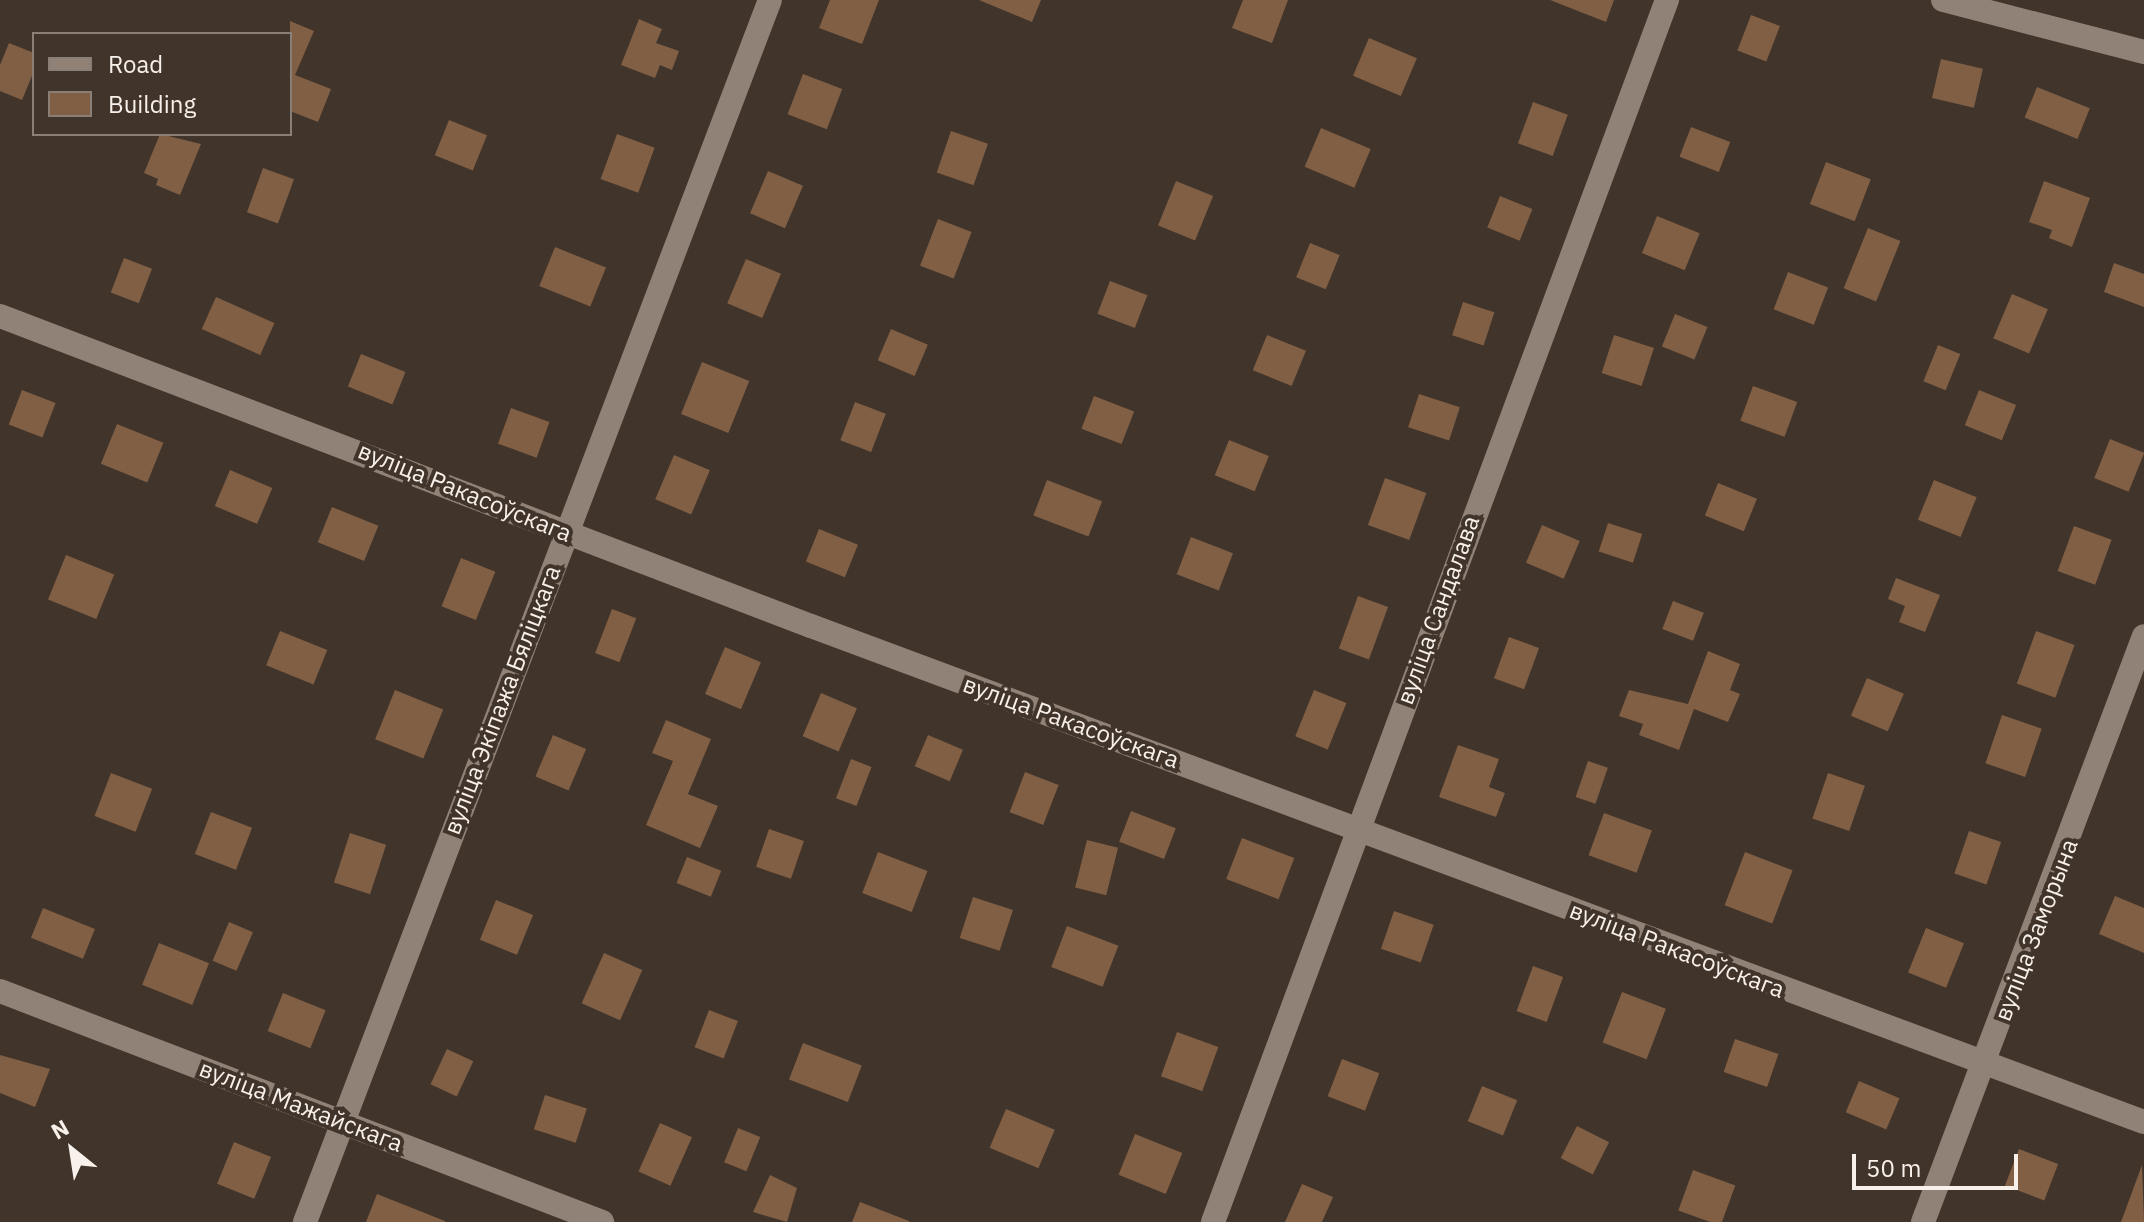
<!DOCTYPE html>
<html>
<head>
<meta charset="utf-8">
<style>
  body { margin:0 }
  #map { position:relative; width:2144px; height:1222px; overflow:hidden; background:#40342b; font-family:"IBM Plex Sans",sans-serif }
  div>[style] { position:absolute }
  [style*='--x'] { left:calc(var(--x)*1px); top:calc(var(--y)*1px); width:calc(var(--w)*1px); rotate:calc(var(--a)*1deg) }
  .building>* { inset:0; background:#815f44; transform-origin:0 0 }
  .minor>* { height:24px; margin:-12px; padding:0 12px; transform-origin:12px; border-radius:12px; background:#918278 }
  span { translate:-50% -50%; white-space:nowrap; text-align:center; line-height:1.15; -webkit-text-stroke:8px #40342b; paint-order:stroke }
  .street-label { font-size:24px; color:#f8f0ea }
  .legend { position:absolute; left:32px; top:32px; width:260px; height:104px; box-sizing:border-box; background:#40342b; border:2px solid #8a7f77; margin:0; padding:10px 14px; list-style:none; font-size:24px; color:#f8f0ea }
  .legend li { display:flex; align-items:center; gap:16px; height:40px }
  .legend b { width:40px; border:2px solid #8a7f77 }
  .north { position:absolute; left:32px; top:1110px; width:80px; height:80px; -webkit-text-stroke:6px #40342b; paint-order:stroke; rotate:330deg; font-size:22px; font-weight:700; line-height:32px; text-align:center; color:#f8f0ea }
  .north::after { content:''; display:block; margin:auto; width:28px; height:36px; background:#f8f0ea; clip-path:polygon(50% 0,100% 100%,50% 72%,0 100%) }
  .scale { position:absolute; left:1852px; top:1154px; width:166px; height:36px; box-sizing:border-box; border:4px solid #f8f0ea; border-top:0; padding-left:10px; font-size:24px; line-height:28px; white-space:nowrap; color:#f8f0ea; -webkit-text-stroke:6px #40342b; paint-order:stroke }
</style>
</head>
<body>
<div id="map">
  <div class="building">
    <div style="clip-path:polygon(830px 0,879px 0,862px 44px,819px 28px)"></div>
    <div style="clip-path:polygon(979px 0,1041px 0,1032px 22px)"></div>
    <div style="clip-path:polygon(1243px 0,1288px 0,1272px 43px,1232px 28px)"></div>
    <div style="clip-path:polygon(1550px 0,1614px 0,1606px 22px)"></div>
    <div style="left:1751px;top:15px;width:31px;height:38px;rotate:21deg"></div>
    <div style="clip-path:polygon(639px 19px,662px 29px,656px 43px,679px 51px,672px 70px,660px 65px,655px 78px,621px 65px)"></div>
    <div style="clip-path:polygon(290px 21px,314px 31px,295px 75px,331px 89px,318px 122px,290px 111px)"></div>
    <div style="left:1369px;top:38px;width:52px;height:41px;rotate:23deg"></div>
    <div style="clip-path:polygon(9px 43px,34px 53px,34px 71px,22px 100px,0 91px,0 65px)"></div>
    <div style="left:1941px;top:59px;width:43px;height:40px;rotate:13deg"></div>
    <div style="left:803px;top:74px;width:42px;height:43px;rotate:21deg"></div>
    <div style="left:2037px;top:87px;width:57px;height:33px;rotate:22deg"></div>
    <div style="left:1533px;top:102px;width:37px;height:44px;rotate:20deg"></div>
    <div style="left:449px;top:120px;width:41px;height:38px;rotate:22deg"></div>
    <div style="left:1691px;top:127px;width:42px;height:32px;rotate:21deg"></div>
    <div style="left:1321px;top:128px;width:54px;height:42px;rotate:23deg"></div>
    <div style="left:951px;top:131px;width:39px;height:44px;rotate:19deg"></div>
    <div style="clip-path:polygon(160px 134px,201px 144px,180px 195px,156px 185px,158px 179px,144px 173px)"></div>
    <div style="left:617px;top:134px;width:40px;height:48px;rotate:20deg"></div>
    <div style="left:1826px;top:162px;width:48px;height:45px;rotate:21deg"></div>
    <div style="left:263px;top:168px;width:33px;height:47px;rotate:20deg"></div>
    <div style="left:768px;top:171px;width:38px;height:46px;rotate:23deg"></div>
    <div style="left:1176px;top:181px;width:40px;height:48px;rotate:22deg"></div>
    <div style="clip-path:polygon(2044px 181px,2090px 198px,2072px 247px,2049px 238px,2052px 230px,2029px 222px)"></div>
    <div style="left:1500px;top:196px;width:35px;height:34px;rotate:22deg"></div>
    <div style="left:1657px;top:216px;width:46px;height:40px;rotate:22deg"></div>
    <div style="left:938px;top:219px;width:36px;height:50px;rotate:21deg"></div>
    <div style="left:1868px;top:228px;width:35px;height:65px;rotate:22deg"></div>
    <div style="left:1310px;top:243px;width:32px;height:37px;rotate:22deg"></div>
    <div style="left:555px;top:247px;width:55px;height:42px;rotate:22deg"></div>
    <div style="left:124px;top:258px;width:30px;height:37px;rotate:21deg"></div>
    <div style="left:746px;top:259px;width:38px;height:48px;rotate:23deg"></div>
    <div style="clip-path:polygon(2114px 263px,2144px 274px,2144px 307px,2104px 292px)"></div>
    <div style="left:1788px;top:272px;width:43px;height:40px;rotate:21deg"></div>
    <div style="left:1110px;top:281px;width:40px;height:35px;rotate:21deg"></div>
    <div style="left:2012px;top:294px;width:39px;height:48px;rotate:23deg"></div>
    <div style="left:216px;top:297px;width:64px;height:35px;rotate:24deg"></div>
    <div style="left:1463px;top:302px;width:33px;height:35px;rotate:18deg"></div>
    <div style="left:1675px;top:314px;width:35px;height:35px;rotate:22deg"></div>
    <div style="left:891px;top:329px;width:40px;height:34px;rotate:23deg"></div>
    <div style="left:1267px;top:335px;width:42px;height:38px;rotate:22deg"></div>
    <div style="left:1614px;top:335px;width:42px;height:40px;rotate:18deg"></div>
    <div style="left:1938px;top:345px;width:24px;height:39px;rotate:22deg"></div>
    <div style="left:361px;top:354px;width:48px;height:35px;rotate:22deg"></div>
    <div style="left:702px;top:362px;width:51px;height:56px;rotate:22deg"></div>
    <div style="left:1753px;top:386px;width:47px;height:37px;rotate:20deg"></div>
    <div style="left:22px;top:390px;width:36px;height:37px;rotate:21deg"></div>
    <div style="left:1979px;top:390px;width:40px;height:38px;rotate:22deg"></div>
    <div style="left:1419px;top:394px;width:43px;height:35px;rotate:18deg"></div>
    <div style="left:1094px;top:396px;width:43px;height:35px;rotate:21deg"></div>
    <div style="left:855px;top:402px;width:33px;height:41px;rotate:21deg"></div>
    <div style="left:511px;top:408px;width:41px;height:38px;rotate:20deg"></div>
    <div style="left:117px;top:424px;width:50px;height:43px;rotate:22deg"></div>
    <div style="left:2110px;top:439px;width:37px;height:42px;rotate:22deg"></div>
    <div style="left:1229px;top:440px;width:43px;height:38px;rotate:22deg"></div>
    <div style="left:674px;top:455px;width:39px;height:48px;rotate:23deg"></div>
    <div style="left:230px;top:470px;width:46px;height:39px;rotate:23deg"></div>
    <div style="left:1385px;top:478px;width:44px;height:50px;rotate:20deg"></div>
    <div style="left:1047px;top:480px;width:59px;height:38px;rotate:21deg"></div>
    <div style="left:1934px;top:480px;width:46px;height:43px;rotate:22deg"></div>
    <div style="left:1718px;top:483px;width:42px;height:35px;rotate:22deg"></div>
    <div style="left:332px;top:507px;width:50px;height:38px;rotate:22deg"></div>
    <div style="left:1608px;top:523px;width:36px;height:30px;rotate:18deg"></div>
    <div style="left:1542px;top:525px;width:41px;height:41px;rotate:23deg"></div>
    <div style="left:2074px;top:526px;width:40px;height:48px;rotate:20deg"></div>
    <div style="left:819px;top:529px;width:42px;height:35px;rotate:22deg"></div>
    <div style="left:1191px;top:537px;width:45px;height:40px;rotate:21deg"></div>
    <div style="left:66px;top:555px;width:52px;height:48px;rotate:22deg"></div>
    <div style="left:461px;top:558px;width:37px;height:52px;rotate:22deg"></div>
    <div style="clip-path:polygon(1896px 578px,1940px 595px,1925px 632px,1899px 622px,1905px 606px,1888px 599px)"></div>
    <div style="left:1358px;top:596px;width:32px;height:56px;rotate:20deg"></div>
    <div style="left:1673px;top:601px;width:33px;height:30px;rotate:21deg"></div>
    <div style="left:612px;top:609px;width:26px;height:47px;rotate:21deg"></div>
    <div style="left:280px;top:631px;width:51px;height:37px;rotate:22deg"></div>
    <div style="left:2036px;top:631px;width:41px;height:56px;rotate:20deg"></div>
    <div style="left:1509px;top:637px;width:32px;height:44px;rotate:20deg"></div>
    <div style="left:725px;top:647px;width:39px;height:51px;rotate:23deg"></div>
    <div style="clip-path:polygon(1708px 651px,1740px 664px,1730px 690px,1740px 694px,1728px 722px,1694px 709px,1679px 750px,1639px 735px,1643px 724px,1619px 716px,1629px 690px,1688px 704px)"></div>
    <div style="left:1867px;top:678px;width:40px;height:41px;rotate:23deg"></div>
    <div style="left:395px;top:690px;width:52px;height:53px;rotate:22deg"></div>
    <div style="left:1314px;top:690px;width:35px;height:50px;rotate:22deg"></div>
    <div style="left:821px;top:693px;width:39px;height:47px;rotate:23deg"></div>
    <div style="left:2002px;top:715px;width:42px;height:51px;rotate:19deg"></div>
    <div style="clip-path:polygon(666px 720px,711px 739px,688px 794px,718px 806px,700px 848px,646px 825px,673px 761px,652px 753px)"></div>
    <div style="left:553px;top:735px;width:36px;height:45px;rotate:23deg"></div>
    <div style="left:928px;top:735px;width:38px;height:34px;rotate:23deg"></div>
    <div style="clip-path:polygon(1458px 745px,1499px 759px,1489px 787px,1505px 793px,1496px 817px,1439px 797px)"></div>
    <div style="left:851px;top:759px;width:22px;height:42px;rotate:21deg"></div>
    <div style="left:1588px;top:761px;width:21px;height:38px;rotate:19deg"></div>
    <div style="left:1025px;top:772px;width:36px;height:43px;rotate:21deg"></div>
    <div style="left:111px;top:773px;width:44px;height:46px;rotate:21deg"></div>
    <div style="left:1828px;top:773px;width:39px;height:48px;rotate:19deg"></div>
    <div style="left:1131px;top:811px;width:48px;height:33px;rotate:21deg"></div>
    <div style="left:211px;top:812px;width:44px;height:45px;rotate:21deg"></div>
    <div style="left:1604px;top:813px;width:51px;height:45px;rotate:20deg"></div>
    <div style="left:769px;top:829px;width:37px;height:40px;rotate:19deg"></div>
    <div style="left:1969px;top:831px;width:34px;height:45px;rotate:19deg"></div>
    <div style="left:350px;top:833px;width:38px;height:52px;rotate:18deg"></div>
    <div style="left:1242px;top:838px;width:56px;height:44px;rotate:21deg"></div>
    <div style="left:1087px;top:840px;width:32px;height:49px;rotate:14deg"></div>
    <div style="left:878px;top:852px;width:53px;height:44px;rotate:21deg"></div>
    <div style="left:1745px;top:852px;width:51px;height:57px;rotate:21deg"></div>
    <div style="left:687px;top:857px;width:37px;height:28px;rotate:22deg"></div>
    <div style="clip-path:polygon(2115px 896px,2144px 908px,2144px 953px,2099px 934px)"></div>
    <div style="left:973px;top:897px;width:42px;height:43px;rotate:18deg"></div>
    <div style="left:496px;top:900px;width:40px;height:43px;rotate:22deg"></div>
    <div style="left:43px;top:908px;width:56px;height:32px;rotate:22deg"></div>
    <div style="left:1394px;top:911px;width:42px;height:40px;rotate:19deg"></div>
    <div style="left:229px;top:922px;width:26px;height:42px;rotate:23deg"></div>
    <div style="left:1067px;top:926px;width:55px;height:44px;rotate:21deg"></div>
    <div style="left:1926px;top:928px;width:41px;height:48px;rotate:22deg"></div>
    <div style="left:159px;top:943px;width:54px;height:45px;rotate:22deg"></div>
    <div style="left:604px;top:953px;width:42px;height:55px;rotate:24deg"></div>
    <div style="left:1533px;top:966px;width:32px;height:48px;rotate:20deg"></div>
    <div style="left:1622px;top:992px;width:47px;height:54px;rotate:21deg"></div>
    <div style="left:283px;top:993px;width:46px;height:41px;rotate:22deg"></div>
    <div style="left:709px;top:1010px;width:31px;height:40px;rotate:21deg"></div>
    <div style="left:1177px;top:1032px;width:44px;height:47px;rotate:20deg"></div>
    <div style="left:1735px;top:1039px;width:46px;height:35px;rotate:19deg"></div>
    <div style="left:803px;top:1043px;width:63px;height:39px;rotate:21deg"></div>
    <div style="left:447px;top:1049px;width:29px;height:39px;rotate:25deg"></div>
    <div style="clip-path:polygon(0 1055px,50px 1069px,35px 1107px,0 1093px)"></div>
    <div style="left:1342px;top:1059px;width:40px;height:40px;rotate:21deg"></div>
    <div style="left:1859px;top:1081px;width:44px;height:34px;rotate:23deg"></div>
    <div style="left:1482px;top:1086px;width:38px;height:38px;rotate:22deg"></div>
    <div style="left:545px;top:1095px;width:44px;height:36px;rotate:18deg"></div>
    <div style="left:1006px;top:1109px;width:53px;height:42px;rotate:23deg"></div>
    <div style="left:660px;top:1123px;width:35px;height:53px;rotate:24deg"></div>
    <div style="left:1577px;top:1126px;width:36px;height:36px;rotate:27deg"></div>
    <div style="left:738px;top:1128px;width:24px;height:37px;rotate:22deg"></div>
    <div style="left:1135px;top:1134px;width:51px;height:44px;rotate:22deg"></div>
    <div style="left:234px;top:1142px;width:40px;height:45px;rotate:22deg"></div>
    <div style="left:2019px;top:1149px;width:42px;height:39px;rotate:21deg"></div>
    <div style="clip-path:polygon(2142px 1165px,2144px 1222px,2121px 1222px)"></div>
    <div style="left:1693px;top:1170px;width:45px;height:43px;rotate:20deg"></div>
    <div style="clip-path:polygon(770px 1175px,797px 1188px,787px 1222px,753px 1212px)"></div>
    <div style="clip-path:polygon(1302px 1184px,1333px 1197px,1322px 1222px,1285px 1222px)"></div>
    <div style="clip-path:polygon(377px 1194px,445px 1221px,445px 1222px,366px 1222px)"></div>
    <div style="clip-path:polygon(860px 1202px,909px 1221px,909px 1222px,852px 1222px)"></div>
  </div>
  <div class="minor">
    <div style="--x:1943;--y:0;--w:208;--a:14.5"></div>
    <div style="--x:0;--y:316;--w:868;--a:20.92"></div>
    <div style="--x:811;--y:626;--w:1422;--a:20.41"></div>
    <div style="--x:0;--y:991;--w:645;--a:20.99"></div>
    <div style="--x:305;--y:1222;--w:1307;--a:-69.17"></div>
    <div style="--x:1213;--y:1222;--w:1304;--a:-69.62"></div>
    <div style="--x:1923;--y:1222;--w:626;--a:-69.34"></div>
  </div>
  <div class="street-label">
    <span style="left:465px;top:492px;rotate:22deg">вуліца Ракасоўскага</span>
    <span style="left:1438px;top:610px;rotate:-70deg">вуліца Сандалава</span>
    <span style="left:502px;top:700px;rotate:-69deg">вуліца Экіпажа Бяліцкага</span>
    <span style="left:1071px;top:722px;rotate:20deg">вуліца Ракасоўскага</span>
    <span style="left:2036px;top:930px;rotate:-69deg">вуліца Заморына</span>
    <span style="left:1677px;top:950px;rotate:21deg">вуліца Ракасоўскага</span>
    <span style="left:301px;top:1106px;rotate:21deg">вуліца Мажайскага</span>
  </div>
  <ul class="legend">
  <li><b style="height:10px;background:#918278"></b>Road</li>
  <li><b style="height:22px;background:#815f44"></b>Building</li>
  </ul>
  <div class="north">N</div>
  <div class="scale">50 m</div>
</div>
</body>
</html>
